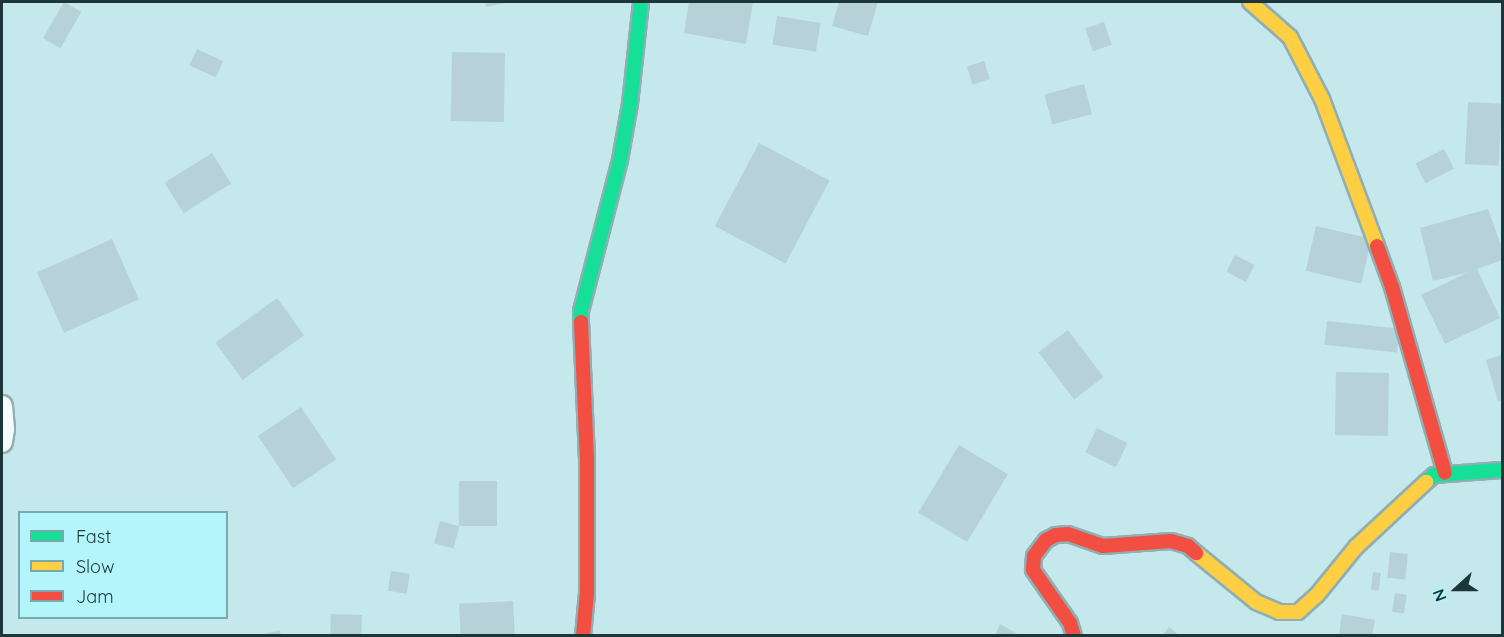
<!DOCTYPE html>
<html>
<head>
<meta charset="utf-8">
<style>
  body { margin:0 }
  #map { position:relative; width:1504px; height:637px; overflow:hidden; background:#c4e8ec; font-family:Quicksand,sans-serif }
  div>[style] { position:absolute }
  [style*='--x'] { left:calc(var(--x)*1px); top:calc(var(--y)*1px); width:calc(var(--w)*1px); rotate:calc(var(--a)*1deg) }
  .building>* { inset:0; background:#b7d1d8; transform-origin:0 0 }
  .roads { filter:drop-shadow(2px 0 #91aeb1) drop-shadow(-2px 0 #91aeb1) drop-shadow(0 2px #91aeb1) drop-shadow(0 -2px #91aeb1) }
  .street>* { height:20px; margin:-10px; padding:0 10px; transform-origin:10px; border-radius:10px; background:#f6fcfc }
  .fast>* { height:14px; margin:-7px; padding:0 7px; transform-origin:7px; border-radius:7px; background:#16e098 }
  .slow>* { height:14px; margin:-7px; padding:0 7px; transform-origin:7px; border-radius:7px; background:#ffcf43 }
  .jam>* { height:14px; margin:-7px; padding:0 7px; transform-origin:7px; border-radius:7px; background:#f24e42 }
  span { translate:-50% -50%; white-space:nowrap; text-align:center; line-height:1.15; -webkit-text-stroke:4.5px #b4f5fc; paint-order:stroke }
  .frame { position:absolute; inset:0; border:3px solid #1c3639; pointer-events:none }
  .legend { position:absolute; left:18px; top:511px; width:210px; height:108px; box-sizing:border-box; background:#b4f5fc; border:2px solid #77a9ae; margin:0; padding:8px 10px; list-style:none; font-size:18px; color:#1c3639 }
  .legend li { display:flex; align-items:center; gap:12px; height:30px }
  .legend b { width:30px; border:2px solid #77a9ae }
  .north { position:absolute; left:1426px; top:559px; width:60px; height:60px; -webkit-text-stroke:4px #b4f5fc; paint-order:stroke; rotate:249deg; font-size:16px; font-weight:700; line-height:24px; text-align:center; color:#1c3639 }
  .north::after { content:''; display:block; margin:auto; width:21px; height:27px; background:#1c3639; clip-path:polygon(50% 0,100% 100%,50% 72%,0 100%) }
</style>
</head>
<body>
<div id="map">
  <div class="building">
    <div style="left:64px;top:2px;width:20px;height:42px;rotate:30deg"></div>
    <div style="clip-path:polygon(485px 2px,505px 2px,505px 3px,486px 7px)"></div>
    <div style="clip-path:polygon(689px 2px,753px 2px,746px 44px,684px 33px)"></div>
    <div style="clip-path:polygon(839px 2px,878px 2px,868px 36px,832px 26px)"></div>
    <div style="left:777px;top:16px;width:44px;height:29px;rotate:9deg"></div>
    <div style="left:1104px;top:22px;width:24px;height:20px;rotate:71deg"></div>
    <div style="left:197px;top:49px;width:29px;height:18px;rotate:25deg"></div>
    <div style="left:452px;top:52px;width:53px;height:69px;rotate:1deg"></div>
    <div style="left:984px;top:61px;width:19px;height:18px;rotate:72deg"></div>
    <div style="left:1084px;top:84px;width:31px;height:41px;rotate:75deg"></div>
    <div style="left:1468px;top:102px;width:34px;height:62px;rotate:3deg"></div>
    <div style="left:759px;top:143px;width:80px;height:94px;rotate:28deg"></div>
    <div style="left:1444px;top:149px;width:22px;height:32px;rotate:63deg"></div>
    <div style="left:212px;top:153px;width:36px;height:56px;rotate:58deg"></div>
    <div style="clip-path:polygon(1488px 209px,1502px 248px,1502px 260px,1477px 269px,1500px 318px,1445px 344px,1421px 295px,1469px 272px,1433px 281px,1420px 228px)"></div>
    <div style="left:1316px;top:226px;width:57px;height:46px;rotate:13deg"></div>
    <div style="left:112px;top:239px;width:66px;height:82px;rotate:66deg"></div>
    <div style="left:1235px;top:255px;width:22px;height:19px;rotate:27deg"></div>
    <div style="left:277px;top:298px;width:46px;height:76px;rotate:54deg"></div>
    <div style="left:1327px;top:321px;width:73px;height:24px;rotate:6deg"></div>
    <div style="left:1068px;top:330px;width:59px;height:37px;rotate:53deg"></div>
    <div style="clip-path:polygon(1502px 355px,1502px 400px,1498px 401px,1486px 360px)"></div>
    <div style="left:1336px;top:372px;width:53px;height:63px;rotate:1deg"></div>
    <div style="left:301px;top:407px;width:63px;height:52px;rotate:56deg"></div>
    <div style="left:1097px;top:428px;width:34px;height:27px;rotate:26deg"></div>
    <div style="left:959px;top:445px;width:57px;height:79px;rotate:31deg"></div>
    <div style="left:459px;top:481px;width:38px;height:45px"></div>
    <div style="left:440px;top:521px;width:20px;height:23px;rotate:15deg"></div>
    <div style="left:1390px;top:552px;width:18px;height:26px;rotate:6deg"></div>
    <div style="left:391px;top:571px;width:19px;height:20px;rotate:9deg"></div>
    <div style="left:1373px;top:572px;width:8px;height:18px;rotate:7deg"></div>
    <div style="left:1395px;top:593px;width:12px;height:19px;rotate:9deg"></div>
    <div style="left:513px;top:601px;width:35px;height:54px;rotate:87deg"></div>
    <div style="left:331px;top:614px;width:31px;height:22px;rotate:2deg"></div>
    <div style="clip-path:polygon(1342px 614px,1375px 620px,1372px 636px,1339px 636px)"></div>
    <div style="clip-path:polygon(1000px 624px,1021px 636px,995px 636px)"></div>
    <div style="clip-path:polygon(1169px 627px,1180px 636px,1162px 636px)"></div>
    <div style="clip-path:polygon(280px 630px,281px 636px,262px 636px,261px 635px)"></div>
  </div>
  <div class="roads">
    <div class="street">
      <div style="--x:2;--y:406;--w:23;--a:85"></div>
      <div style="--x:4;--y:429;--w:13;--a:99"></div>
    </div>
    <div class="fast">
      <div style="--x:581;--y:322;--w:11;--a:-90"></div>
      <div style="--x:581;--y:311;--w:156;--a:-75.5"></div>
      <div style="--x:620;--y:160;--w:57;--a:-79.9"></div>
      <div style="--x:630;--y:104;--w:103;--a:-83.8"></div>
      <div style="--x:1426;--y:482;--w:11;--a:-41"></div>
      <div style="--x:1434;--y:475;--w:68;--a:-4.2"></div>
    </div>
    <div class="slow">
      <div style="--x:1250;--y:2;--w:53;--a:41.2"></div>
      <div style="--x:1290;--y:37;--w:70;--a:62.7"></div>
      <div style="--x:1322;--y:99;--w:157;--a:69.5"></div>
      <div style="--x:1196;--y:553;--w:77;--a:39.2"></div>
      <div style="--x:1256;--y:602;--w:25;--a:23"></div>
      <div style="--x:1279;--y:612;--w:19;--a:0"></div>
      <div style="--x:1298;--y:612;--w:25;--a:-42"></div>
      <div style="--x:1317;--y:595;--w:62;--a:-50.9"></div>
      <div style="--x:1356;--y:547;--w:96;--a:-42.9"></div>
    </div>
    <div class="jam">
      <div style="--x:1377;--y:246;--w:44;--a:69.9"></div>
      <div style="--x:1392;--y:287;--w:193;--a:74.1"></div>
      <div style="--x:581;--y:322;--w:136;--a:87.5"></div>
      <div style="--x:587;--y:458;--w:135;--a:90"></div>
      <div style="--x:587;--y:593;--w:43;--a:95.3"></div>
      <div style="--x:1074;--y:636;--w:14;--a:-107"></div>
      <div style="--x:1070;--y:623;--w:65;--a:-124.9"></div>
      <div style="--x:1033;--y:570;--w:14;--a:-86"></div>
      <div style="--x:1034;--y:556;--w:20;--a:-53"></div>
      <div style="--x:1046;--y:540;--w:11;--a:-27"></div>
      <div style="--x:1056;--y:535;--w:12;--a:-5"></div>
      <div style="--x:1068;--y:534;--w:37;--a:19"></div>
      <div style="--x:1103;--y:546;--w:68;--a:-4.2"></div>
      <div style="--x:1171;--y:541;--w:18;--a:16"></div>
      <div style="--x:1188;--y:546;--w:11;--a:41"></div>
    </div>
  </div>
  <div class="frame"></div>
  <ul class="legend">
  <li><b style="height:8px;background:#16e098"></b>Fast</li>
  <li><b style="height:8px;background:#ffcf43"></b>Slow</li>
  <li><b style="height:8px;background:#f24e42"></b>Jam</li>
  </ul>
  <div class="north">N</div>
</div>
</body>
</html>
